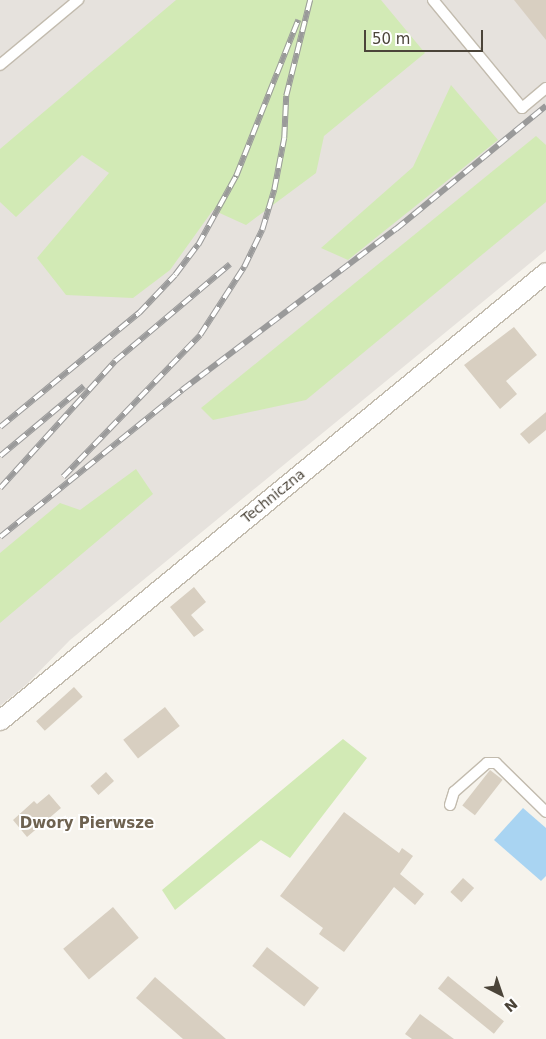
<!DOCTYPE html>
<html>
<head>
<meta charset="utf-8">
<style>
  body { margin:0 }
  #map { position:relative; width:546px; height:1039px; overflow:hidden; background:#f6f3ec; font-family:"DejaVu Sans",sans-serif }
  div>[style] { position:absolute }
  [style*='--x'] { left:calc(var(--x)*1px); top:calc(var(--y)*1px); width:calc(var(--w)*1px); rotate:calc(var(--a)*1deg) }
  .industrial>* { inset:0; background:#e6e2dd }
  .green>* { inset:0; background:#d2eab5 }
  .water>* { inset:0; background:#a9d4f2 }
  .building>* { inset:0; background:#d8cfc1; transform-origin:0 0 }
  .roads { filter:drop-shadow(1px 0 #c2bbae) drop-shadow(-1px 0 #c2bbae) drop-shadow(0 1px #c2bbae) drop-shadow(0 -1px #c2bbae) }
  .service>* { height:10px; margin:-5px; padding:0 5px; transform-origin:5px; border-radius:5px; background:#fff }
  .minor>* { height:19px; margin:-9.5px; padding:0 9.5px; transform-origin:9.5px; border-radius:9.5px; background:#fff }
  .rail>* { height:5.5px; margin-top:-2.75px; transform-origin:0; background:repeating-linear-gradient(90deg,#fff 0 11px,#9a9a9a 0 22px); box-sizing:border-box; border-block:1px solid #9a9a9a }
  span { translate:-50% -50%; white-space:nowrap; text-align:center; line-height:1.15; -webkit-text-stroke:4px #fff; paint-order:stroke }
  .street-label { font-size:14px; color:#4b4439 }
  .neighbourhood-label { font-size:15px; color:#6e6250; font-weight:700 }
  .north { position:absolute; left:476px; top:969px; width:50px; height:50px; -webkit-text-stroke:4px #fff; paint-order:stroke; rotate:139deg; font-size:14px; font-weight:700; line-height:20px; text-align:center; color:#4b4439 }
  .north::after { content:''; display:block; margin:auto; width:18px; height:22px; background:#4b4439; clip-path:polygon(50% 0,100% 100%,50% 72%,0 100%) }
  .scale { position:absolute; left:364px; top:30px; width:119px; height:22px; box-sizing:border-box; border:2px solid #4b4439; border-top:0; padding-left:6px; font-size:15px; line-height:18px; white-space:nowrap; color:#4b4439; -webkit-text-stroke:4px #fff; paint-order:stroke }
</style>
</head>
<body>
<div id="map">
  <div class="industrial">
    <div style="clip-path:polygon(0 0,546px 0,546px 250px,70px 640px,27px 684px,0 706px)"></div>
  </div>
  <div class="green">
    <div style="clip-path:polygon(176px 0,381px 0,425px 53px,324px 136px,316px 173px,246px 225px,213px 210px,170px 270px,133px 298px,66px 295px,37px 258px,109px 173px,82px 155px,16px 217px,0 202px,0 149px)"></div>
    <div style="clip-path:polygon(451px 85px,498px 140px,348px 260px,321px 248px,413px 167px)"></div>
    <div style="clip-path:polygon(536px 136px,546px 145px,546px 202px,306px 400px,213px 420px,201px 408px)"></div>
    <div style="clip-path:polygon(136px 469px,153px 494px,0 623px,0 553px,60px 503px,80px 510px)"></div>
    <div style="clip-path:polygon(343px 739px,367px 758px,290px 858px,261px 840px,175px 910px,162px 890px)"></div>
  </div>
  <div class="water">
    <div style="clip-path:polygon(523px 808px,546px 828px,546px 876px,541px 881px,494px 840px)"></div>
  </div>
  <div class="building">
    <div style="clip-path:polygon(514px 0,546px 0,546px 40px)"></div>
    <div style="clip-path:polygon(514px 327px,537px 355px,506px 381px,517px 394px,500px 409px,464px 365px)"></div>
    <div style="clip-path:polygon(546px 412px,546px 430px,529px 444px,520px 434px)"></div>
    <div style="clip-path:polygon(194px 587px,206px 602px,191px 615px,204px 630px,194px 637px,170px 607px)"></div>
    <div style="left:74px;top:687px;width:13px;height:51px;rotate:48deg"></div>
    <div style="left:165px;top:707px;width:24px;height:53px;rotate:52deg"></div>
    <div style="left:490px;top:770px;width:16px;height:45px;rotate:38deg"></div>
    <div style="left:106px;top:772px;width:12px;height:21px;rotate:48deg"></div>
    <div style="clip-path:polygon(49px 794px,61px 808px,27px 837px,13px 820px,34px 801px,37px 804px)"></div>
    <div style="clip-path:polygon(344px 812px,399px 853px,402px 848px,413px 856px,400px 874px,424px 894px,415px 905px,394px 887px,344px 952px,319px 934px,323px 928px,280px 896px)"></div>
    <div style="left:463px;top:878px;width:15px;height:19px;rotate:42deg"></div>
    <div style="left:113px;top:907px;width:40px;height:65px;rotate:50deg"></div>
    <div style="left:267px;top:947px;width:66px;height:24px;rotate:38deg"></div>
    <div style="left:448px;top:976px;width:72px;height:16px;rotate:39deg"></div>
    <div style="clip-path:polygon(155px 977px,226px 1039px,183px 1039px,136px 998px)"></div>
    <div style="clip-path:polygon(420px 1014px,454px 1039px,412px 1039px,405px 1034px)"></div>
  </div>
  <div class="roads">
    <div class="service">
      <div style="--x:433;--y:0;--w:140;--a:50.5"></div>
      <div style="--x:522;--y:108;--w:31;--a:-40"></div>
      <div style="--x:0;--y:65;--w:102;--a:-39.8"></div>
      <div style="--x:450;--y:805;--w:14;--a:-73"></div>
      <div style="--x:454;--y:792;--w:44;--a:-41.3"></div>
      <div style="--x:487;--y:763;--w:9;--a:0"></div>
      <div style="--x:496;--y:763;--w:70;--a:44.4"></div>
    </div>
    <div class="minor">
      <div style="--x:0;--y:720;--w:706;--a:-39.37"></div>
    </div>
  </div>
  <div class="rail">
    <div style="--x:0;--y:427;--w:180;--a:-39.4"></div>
    <div style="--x:139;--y:313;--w:52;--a:-46.5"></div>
    <div style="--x:175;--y:275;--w:38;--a:-53"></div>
    <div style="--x:198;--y:245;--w:79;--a:-61.2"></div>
    <div style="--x:236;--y:176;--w:168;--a:-68.3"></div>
    <div style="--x:0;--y:456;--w:109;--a:-39.8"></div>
    <div style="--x:63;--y:477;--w:197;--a:-46"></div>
    <div style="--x:200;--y:335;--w:81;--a:-57.1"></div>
    <div style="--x:244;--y:267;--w:41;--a:-64.1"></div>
    <div style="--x:262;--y:230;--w:42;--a:-73.3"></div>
    <div style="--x:274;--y:190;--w:53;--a:-79.1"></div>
    <div style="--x:284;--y:138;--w:42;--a:-87.3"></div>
    <div style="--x:286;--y:96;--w:99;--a:-76"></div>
    <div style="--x:0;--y:488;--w:171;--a:-47.8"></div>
    <div style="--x:115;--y:361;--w:150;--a:-40.1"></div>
    <div style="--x:0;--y:537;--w:234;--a:-38.9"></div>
    <div style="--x:182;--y:390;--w:268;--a:-37"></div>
    <div style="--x:396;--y:229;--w:194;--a:-39.4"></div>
  </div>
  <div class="street-label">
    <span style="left:273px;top:496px;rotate:-39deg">Techniczna</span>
  </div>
  <div class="neighbourhood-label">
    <span style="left:87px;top:824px">Dwory Pierwsze</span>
  </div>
  <div class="north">N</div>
  <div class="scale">50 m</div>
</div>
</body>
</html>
